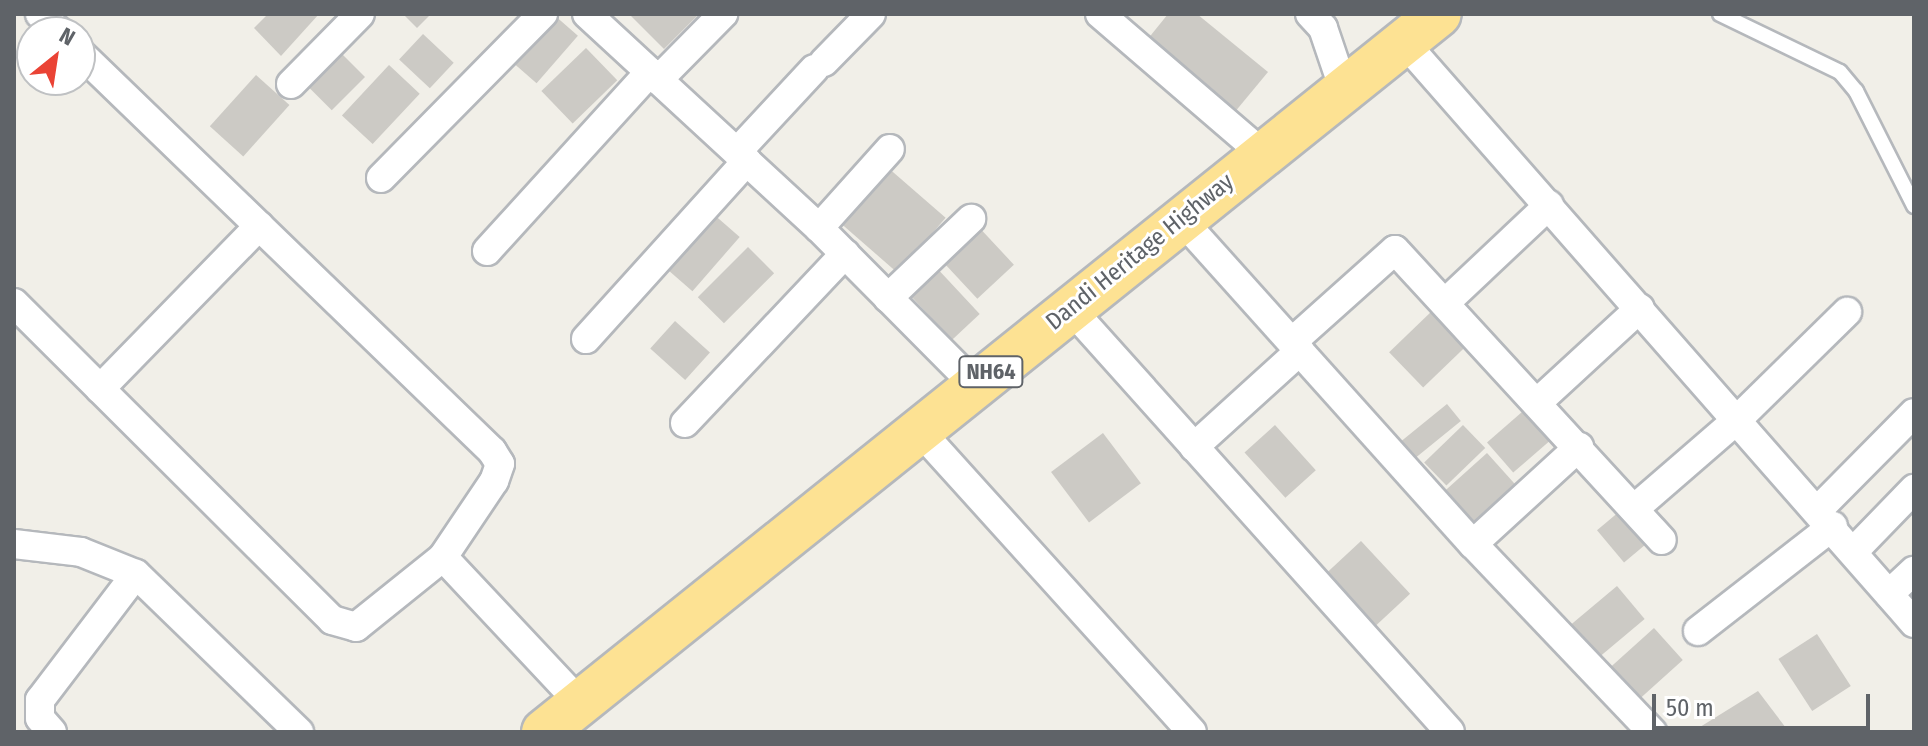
<!DOCTYPE html>
<html>
<head>
<meta charset="utf-8">
<style>
  body { margin:0 }
  #map { position:relative; width:1928px; height:746px; overflow:hidden; background:#f1efe8; font-family:"Fira Sans Condensed",sans-serif }
  div>[style] { position:absolute }
  [style*='--x'] { left:calc(var(--x)*1px); top:calc(var(--y)*1px); width:calc(var(--w)*1px); rotate:calc(var(--a)*1deg) }
  .building>* { inset:0; background:#cccac5; transform-origin:0 0 }
  .roads { filter:drop-shadow(2px 0 #b5b8bc) drop-shadow(-2px 0 #b5b8bc) drop-shadow(0 2px #b5b8bc) drop-shadow(0 -2px #b5b8bc) }
  .lane>* { height:14px; margin:-7px; padding:0 7px; transform-origin:7px; border-radius:7px; background:#fff }
  .street>* { height:28px; margin:-14px; padding:0 14px; transform-origin:14px; border-radius:14px; background:#fff }
  .highway>* { height:44px; margin:-22px; padding:0 22px; transform-origin:22px; border-radius:22px; background:#fde293 }
  span { translate:-50% -50%; white-space:nowrap; text-align:center; line-height:1.15; -webkit-text-stroke:6px #fff; paint-order:stroke }
  .shield-label span { padding:2px 6px; background:#fff; border:2px solid; border-radius:6px; -webkit-text-stroke-width:0 }
  .shield-label { font-size:22px; color:#5f6368; font-weight:700 }
  .street-label { font-size:24px; color:#5f6368 }
  .frame { position:absolute; inset:0; border:16px solid #5f6368; pointer-events:none }
  .north { position:absolute; left:16px; top:16px; width:80px; height:80px; box-sizing:border-box; background:#fff; border:2px solid #bfc1c3; border-radius:50%; rotate:30deg; font-size:22px; font-weight:700; line-height:32px; text-align:center; color:#5f6368 }
  .north::after { content:''; display:block; margin:auto; width:28px; height:36px; background:#ea4335; clip-path:polygon(50% 0,100% 100%,50% 72%,0 100%) }
  .scale { position:absolute; left:1652px; top:694px; width:218px; height:36px; box-sizing:border-box; border:4px solid #5f6368; border-top:0; padding-left:10px; font-size:24px; line-height:28px; white-space:nowrap; color:#5f6368; -webkit-text-stroke:6px #fff; paint-order:stroke }
</style>
</head>
<body>
<div id="map">
  <div class="building">
    <div style="clip-path:polygon(268px 14px,319px 14px,281px 56px,254px 28px)"></div>
    <div style="clip-path:polygon(403px 14px,431px 14px,417px 28px)"></div>
    <div style="left:553px;top:14px;width:33px;height:63px;rotate:41deg"></div>
    <div style="clip-path:polygon(629px 14px,699px 14px,664px 49px)"></div>
    <div style="clip-path:polygon(1168px 14px,1197px 14px,1268px 72px,1234px 113px,1147px 40px)"></div>
    <div style="left:423px;top:34px;width:42px;height:35px;rotate:43deg"></div>
    <div style="left:336px;top:48px;width:41px;height:47px;rotate:45deg"></div>
    <div style="left:586px;top:48px;width:45px;height:62px;rotate:46deg"></div>
    <div style="left:389px;top:65px;width:42px;height:69px;rotate:43deg"></div>
    <div style="left:256px;top:75px;width:45px;height:69px;rotate:42deg"></div>
    <div style="left:886px;top:166px;width:79px;height:73px;rotate:41deg"></div>
    <div style="left:711px;top:212px;width:38px;height:72px;rotate:41deg"></div>
    <div style="left:975px;top:223px;width:57px;height:50px;rotate:47deg"></div>
    <div style="left:748px;top:247px;width:37px;height:71px;rotate:45deg"></div>
    <div style="left:934px;top:265px;width:67px;height:38px;rotate:47deg"></div>
    <div style="left:1433px;top:310px;width:49px;height:61px;rotate:46deg"></div>
    <div style="left:675px;top:321px;width:47px;height:37px;rotate:42deg"></div>
    <div style="left:1447px;top:404px;width:22px;height:59px;rotate:51deg"></div>
    <div style="left:1530px;top:405px;width:40px;height:57px;rotate:49deg"></div>
    <div style="left:1275px;top:425px;width:61px;height:41px;rotate:48deg"></div>
    <div style="left:1463px;top:425px;width:32px;height:54px;rotate:46deg"></div>
    <div style="left:1103px;top:433px;width:63px;height:65px;rotate:53deg"></div>
    <div style="left:1487px;top:453px;width:43px;height:58px;rotate:48deg"></div>
    <div style="left:1620px;top:511px;width:42px;height:30px;rotate:50deg"></div>
    <div style="left:1361px;top:541px;width:72px;height:50px;rotate:47deg"></div>
    <div style="left:1617px;top:586px;width:43px;height:65px;rotate:50deg"></div>
    <div style="left:1654px;top:628px;width:43px;height:65px;rotate:48deg"></div>
    <div style="left:1817px;top:634px;width:62px;height:46px;rotate:57deg"></div>
    <div style="clip-path:polygon(1758px 691px,1789px 732px,1704px 732px,1700px 727px)"></div>
  </div>
  <div class="roads">
    <div class="lane">
      <div style="--x:1720;--y:14;--w:133;--a:25.8"></div>
      <div style="--x:1840;--y:72;--w:25;--a:50"></div>
      <div style="--x:1856;--y:91;--w:129;--a:63.2"></div>
    </div>
    <div class="street">
      <div style="--x:40;--y:14;--w:26;--a:43"></div>
      <div style="--x:587;--y:14;--w:316;--a:42.7"></div>
      <div style="--x:819;--y:228;--w:221;--a:45.2"></div>
      <div style="--x:1100;--y:14;--w:215;--a:40.7"></div>
      <div style="--x:1310;--y:14;--w:19;--a:47"></div>
      <div style="--x:1323;--y:28;--w:65;--a:71.3"></div>
      <div style="--x:1404;--y:42;--w:773;--a:48.72"></div>
      <div style="--x:80;--y:53;--w:573;--a:44.01"></div>
      <div style="--x:492;--y:451;--w:15;--a:58"></div>
      <div style="--x:500;--y:464;--w:18;--a:109"></div>
      <div style="--x:494;--y:481;--w:92;--a:123.9"></div>
      <div style="--x:443;--y:557;--w:200;--a:46.8"></div>
      <div style="--x:824;--y:62;--w:67;--a:-45.6"></div>
      <div style="--x:658;--y:80;--w:93;--a:-45.4"></div>
      <div style="--x:291;--y:84;--w:98;--a:-45.4"></div>
      <div style="--x:737;--y:152;--w:113;--a:-47.1"></div>
      <div style="--x:381;--y:178;--w:231;--a:-45.4"></div>
      <div style="--x:1181;--y:219;--w:437;--a:48.1"></div>
      <div style="--x:1473;--y:544;--w:260;--a:46.4"></div>
      <div style="--x:819;--y:228;--w:106;--a:-48.1"></div>
      <div style="--x:487;--y:251;--w:242;--a:-47.7"></div>
      <div style="--x:888;--y:298;--w:115;--a:-43.6"></div>
      <div style="--x:14;--y:303;--w:449;--a:44.9"></div>
      <div style="--x:332;--y:620;--w:25;--a:16"></div>
      <div style="--x:356;--y:627;--w:112;--a:-38.8"></div>
      <div style="--x:1445;--y:303;--w:143;--a:-43.3"></div>
      <div style="--x:1070;--y:308;--w:569;--a:48.13"></div>
      <div style="--x:586;--y:339;--w:240;--a:-47.9"></div>
      <div style="--x:1292;--y:342;--w:138;--a:-41.8"></div>
      <div style="--x:1395;--y:250;--w:394;--a:47.4"></div>
      <div style="--x:100;--y:389;--w:228;--a:-45.7"></div>
      <div style="--x:1539;--y:401;--w:137;--a:-42.6"></div>
      <div style="--x:685;--y:423;--w:233;--a:-46.6"></div>
      <div style="--x:919;--y:430;--w:407;--a:47.9"></div>
      <div style="--x:1194;--y:447;--w:143;--a:-42.2"></div>
      <div style="--x:1634;--y:509;--w:138;--a:-40.9"></div>
      <div style="--x:1738;--y:419;--w:153;--a:-44.5"></div>
      <div style="--x:1818;--y:510;--w:136;--a:-45.3"></div>
      <div style="--x:14;--y:544;--w:67;--a:6.8"></div>
      <div style="--x:81;--y:552;--w:59;--a:21.8"></div>
      <div style="--x:136;--y:574;--w:227;--a:44.1"></div>
      <div style="--x:1473;--y:544;--w:144;--a:-42.5"></div>
      <div style="--x:1853;--y:552;--w:88;--a:-45.9"></div>
      <div style="--x:1889;--y:594;--w:34;--a:-43"></div>
      <div style="--x:1698;--y:631;--w:171;--a:-37.9"></div>
      <div style="--x:52;--y:732;--w:18;--a:-131"></div>
      <div style="--x:40;--y:718;--w:18;--a:-90"></div>
      <div style="--x:40;--y:700;--w:158;--a:-52.7"></div>
    </div>
    <div class="highway">
      <div style="--x:544;--y:732;--w:1147;--a:-38.74"></div>
    </div>
  </div>
  <div class="shield-label">
    <span style="left:991px;top:372px">NH64</span>
  </div>
  <div class="street-label">
    <span style="left:1140px;top:252px;rotate:-39deg">Dandi Heritage Highway</span>
  </div>
  <div class="frame"></div>
  <div class="north">N</div>
  <div class="scale">50 m</div>
</div>
</body>
</html>
